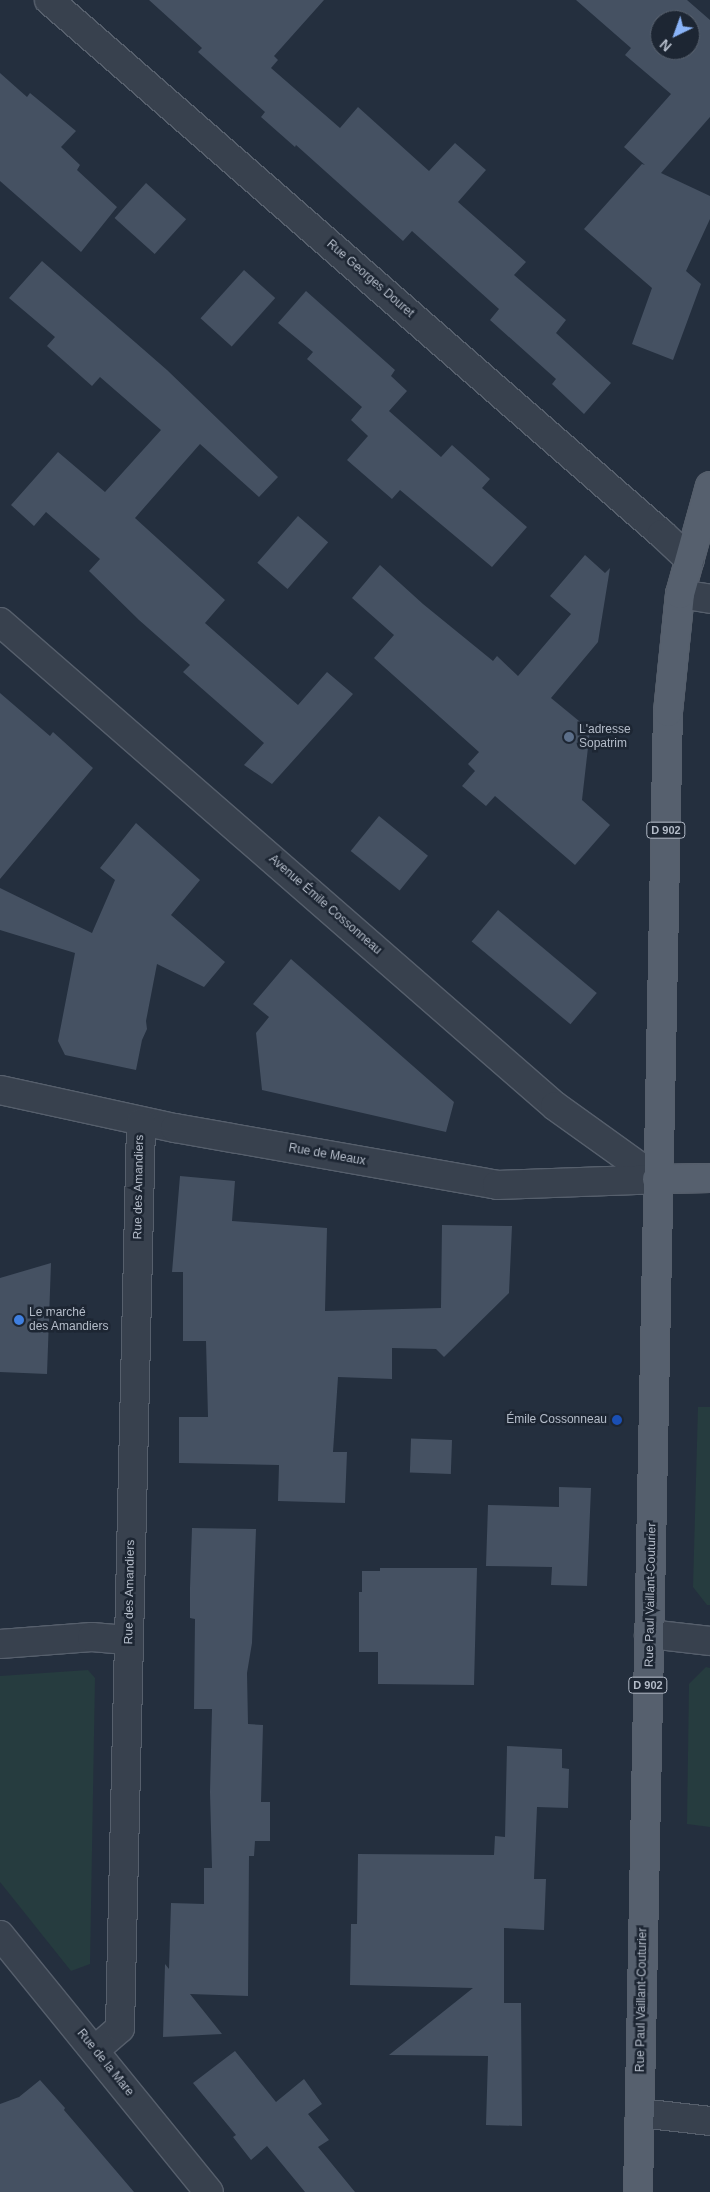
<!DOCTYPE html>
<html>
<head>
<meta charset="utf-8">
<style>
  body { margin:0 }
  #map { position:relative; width:710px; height:2192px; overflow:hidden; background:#242f3e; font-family:Arial,sans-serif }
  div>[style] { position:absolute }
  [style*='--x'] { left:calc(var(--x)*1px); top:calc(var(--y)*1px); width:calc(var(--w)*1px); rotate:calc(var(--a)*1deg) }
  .green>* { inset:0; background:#263c3f }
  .building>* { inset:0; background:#455162; transform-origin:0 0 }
  .roads { filter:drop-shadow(1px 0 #565f6c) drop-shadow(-1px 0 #565f6c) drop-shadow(0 1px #565f6c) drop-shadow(0 -1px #565f6c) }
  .minor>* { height:28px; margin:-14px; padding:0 14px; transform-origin:14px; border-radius:14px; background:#38414e }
  .major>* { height:28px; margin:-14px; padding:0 14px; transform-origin:14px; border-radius:14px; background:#56606e }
  .dots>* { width:14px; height:14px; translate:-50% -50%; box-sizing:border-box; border:2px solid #1d2633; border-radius:50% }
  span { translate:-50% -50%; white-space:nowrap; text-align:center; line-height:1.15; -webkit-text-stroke:5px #1d2633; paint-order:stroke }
  .shield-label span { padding:1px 4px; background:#1d2633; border:1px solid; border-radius:4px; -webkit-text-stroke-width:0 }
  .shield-label { font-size:11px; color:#b4bcc9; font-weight:700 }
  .street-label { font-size:12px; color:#b4bcc9 }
  .poi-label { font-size:12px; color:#b4bcc9 }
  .left { translate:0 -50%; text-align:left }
  .right { translate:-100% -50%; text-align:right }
  .north { position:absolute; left:650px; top:10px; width:50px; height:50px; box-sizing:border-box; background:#1d2633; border:1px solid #59626f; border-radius:50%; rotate:222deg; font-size:14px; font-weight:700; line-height:20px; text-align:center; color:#b4bcc9 }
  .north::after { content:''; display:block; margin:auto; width:18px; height:22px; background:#8ab4f8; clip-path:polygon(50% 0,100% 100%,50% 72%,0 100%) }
</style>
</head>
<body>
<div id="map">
  <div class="green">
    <div style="clip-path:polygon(698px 1407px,710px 1407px,710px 1605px,707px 1605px,693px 1587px)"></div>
    <div style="clip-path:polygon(706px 1667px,710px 1668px,710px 1827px,687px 1824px,689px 1684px)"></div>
    <div style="clip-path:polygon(88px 1670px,95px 1678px,90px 1964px,71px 1971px,0 1882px,0 1676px)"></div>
  </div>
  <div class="building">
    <div style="clip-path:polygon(149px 0,324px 0,274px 56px,278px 60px,271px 68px,340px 128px,358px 107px,429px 171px,455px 143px,486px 170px,458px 202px,526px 262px,514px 275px,566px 320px,556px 333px,611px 383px,584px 414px,552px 384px,556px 379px,490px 320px,499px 309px,412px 231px,403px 241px,296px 145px,295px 147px,261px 117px,265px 112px,198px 52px,202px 48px)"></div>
    <div style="clip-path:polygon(evenodd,576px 0,687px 0,710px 20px,710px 117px,661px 173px,710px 196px,710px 219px,686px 271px,701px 284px,673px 360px,632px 344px,652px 288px,584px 229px,642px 164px,645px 165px,624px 147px,671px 94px,625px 55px,631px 48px,576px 0,660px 20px,690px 20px,690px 50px,660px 50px,660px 20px)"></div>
    <div style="clip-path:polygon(0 73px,27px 97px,30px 93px,76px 131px,61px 147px,80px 165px,77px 170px,117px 207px,81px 252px,0 181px)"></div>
    <div style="left:146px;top:183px;width:54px;height:47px;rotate:42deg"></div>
    <div style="clip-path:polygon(42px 261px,167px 370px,278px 477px,259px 497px,200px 444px,135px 518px,225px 600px,205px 623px,298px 705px,327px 672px,353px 694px,272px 784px,244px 765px,264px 743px,183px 672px,190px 665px,139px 620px,89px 571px,100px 559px,46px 512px,34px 526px,11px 505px,58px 452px,105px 492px,161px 430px,100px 377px,92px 386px,47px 346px,55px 337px,9px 298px)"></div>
    <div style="left:244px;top:270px;width:42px;height:65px;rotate:42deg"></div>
    <div style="clip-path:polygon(306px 291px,395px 370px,391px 376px,407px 391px,389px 411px,441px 457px,452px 445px,490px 479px,482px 488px,527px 527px,492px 567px,400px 490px,392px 499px,347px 460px,368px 436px,351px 420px,362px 407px,307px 359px,313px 352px,278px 323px)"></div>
    <div style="left:298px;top:516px;width:40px;height:62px;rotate:41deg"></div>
    <div style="clip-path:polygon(585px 555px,605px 573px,610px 568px,598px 642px,551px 698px,590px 730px,582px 800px,610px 825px,575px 865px,495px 796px,486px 806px,462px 786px,475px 771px,468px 764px,479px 752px,374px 658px,394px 635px,352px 598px,380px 565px,423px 604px,493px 661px,497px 656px,518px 676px,571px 614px,550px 596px)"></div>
    <div style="clip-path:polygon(0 693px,50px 736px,53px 732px,93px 768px,0 879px)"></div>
    <div style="left:379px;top:816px;width:63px;height:45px;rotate:39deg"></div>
    <div style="clip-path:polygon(136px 823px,200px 880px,171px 915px,225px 962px,204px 987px,157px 964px,146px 1021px,147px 1029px,142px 1040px,136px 1070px,65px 1055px,58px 1041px,75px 953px,0 930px,0 888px,92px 933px,115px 880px,100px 868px)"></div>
    <div style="left:498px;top:910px;width:129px;height:41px;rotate:40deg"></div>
    <div style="clip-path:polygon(291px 959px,454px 1102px,446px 1132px,262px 1090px,256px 1033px,269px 1017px,253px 1004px)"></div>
    <div style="clip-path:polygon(180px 1176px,235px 1181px,232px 1221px,327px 1228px,325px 1311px,441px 1308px,442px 1225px,512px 1226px,509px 1293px,444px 1357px,436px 1349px,392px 1348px,392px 1379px,338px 1377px,333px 1452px,347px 1452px,345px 1503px,278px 1501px,279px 1465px,179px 1463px,179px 1417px,208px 1417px,206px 1341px,183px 1341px,183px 1272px,172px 1272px)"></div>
    <div style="clip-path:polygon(51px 1263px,47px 1374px,0 1372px,0 1278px)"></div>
    <div style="left:452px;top:1440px;width:34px;height:41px;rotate:92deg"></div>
    <div style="clip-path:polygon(559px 1487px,591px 1488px,587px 1586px,551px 1585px,552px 1567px,486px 1566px,488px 1505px,559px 1507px)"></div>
    <div style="clip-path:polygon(192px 1528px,256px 1529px,252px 1643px,247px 1673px,248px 1724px,263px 1725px,261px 1802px,270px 1802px,270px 1841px,255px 1841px,254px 1856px,249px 1856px,248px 1996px,190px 1994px,222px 2034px,163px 2037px,165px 1964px,169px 1969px,171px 1903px,204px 1904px,204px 1868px,212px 1868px,210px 1792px,212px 1709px,194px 1709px,195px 1619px,190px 1618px,190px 1588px)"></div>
    <div style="clip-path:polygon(380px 1568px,477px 1568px,474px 1685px,378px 1684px,378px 1652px,359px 1652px,359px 1592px,362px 1592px,362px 1571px,380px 1571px)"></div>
    <div style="clip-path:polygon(507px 1746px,562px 1749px,562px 1768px,569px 1769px,568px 1808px,537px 1807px,534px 1879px,546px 1879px,544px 1930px,504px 1928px,504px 2003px,521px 2003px,522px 2126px,486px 2125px,488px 2056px,389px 2055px,473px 1988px,350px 1985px,351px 1924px,357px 1924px,358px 1854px,494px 1855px,495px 1836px,505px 1837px)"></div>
    <div style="clip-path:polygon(235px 2051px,276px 2102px,304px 2079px,322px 2104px,308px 2114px,329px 2140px,318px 2147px,355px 2192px,305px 2192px,267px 2146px,251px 2160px,233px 2137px,236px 2135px,193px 2083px)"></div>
    <div style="clip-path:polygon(40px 2080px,65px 2108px,64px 2110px,134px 2192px,0 2192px,0 2104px,19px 2097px)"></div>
  </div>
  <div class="roads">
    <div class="minor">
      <div style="--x:49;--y:0;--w:813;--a:41.06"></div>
      <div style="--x:662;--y:534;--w:38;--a:43"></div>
      <div style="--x:680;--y:594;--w:30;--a:9"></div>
      <div style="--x:0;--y:622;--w:736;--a:41.09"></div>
      <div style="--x:555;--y:1106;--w:125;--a:35.6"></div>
      <div style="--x:0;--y:1090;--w:179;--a:12.3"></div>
      <div style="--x:175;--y:1128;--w:327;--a:10"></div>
      <div style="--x:497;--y:1185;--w:160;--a:-2.1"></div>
      <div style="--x:649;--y:1634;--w:61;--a:6.5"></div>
      <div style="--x:0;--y:1644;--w:92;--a:-4.4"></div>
      <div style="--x:92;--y:1637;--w:37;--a:5"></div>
      <div style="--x:0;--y:1935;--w:331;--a:50.9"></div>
      <div style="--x:95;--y:2050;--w:33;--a:-41"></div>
      <div style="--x:120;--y:2028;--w:906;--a:-88.67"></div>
      <div style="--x:640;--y:2113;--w:70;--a:6.5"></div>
    </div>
    <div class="major">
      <div style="--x:657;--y:1179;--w:53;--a:-1.1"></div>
      <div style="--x:638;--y:2192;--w:1480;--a:-88.84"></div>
      <div style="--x:668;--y:712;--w:119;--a:-84.2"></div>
      <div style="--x:680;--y:594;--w:112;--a:-74.5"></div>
    </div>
  </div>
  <div class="dots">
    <div style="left:569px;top:737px;background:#5c6f8a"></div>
    <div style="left:19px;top:1320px;background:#3f7fe0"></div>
    <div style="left:617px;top:1420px;background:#1a4fb4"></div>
  </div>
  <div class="shield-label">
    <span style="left:666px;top:830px">D 902</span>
    <span style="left:648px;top:1685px">D 902</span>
  </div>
  <div class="street-label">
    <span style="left:370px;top:279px;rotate:41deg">Rue Georges Douret</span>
    <span style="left:325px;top:905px;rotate:41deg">Avenue Émile Cossonneau</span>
    <span style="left:327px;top:1155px;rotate:10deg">Rue de Meaux</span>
    <span style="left:139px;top:1187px;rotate:-89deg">Rue des Amandiers</span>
    <span style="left:130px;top:1592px;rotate:-89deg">Rue des Amandiers</span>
    <span style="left:651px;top:1595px;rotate:-89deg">Rue Paul Vaillant-Couturier</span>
    <span style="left:642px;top:2000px;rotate:-89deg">Rue Paul Vaillant-Couturier</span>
    <span style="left:105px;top:2063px;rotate:51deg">Rue de la Mare</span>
  </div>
  <div class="poi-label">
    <span class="left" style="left:579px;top:737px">L'adresse<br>Sopatrim</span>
    <span class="left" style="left:29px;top:1320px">Le marché<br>des Amandiers</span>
    <span class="right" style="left:607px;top:1420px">Émile Cossonneau</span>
  </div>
  <div class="north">N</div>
</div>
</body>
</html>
